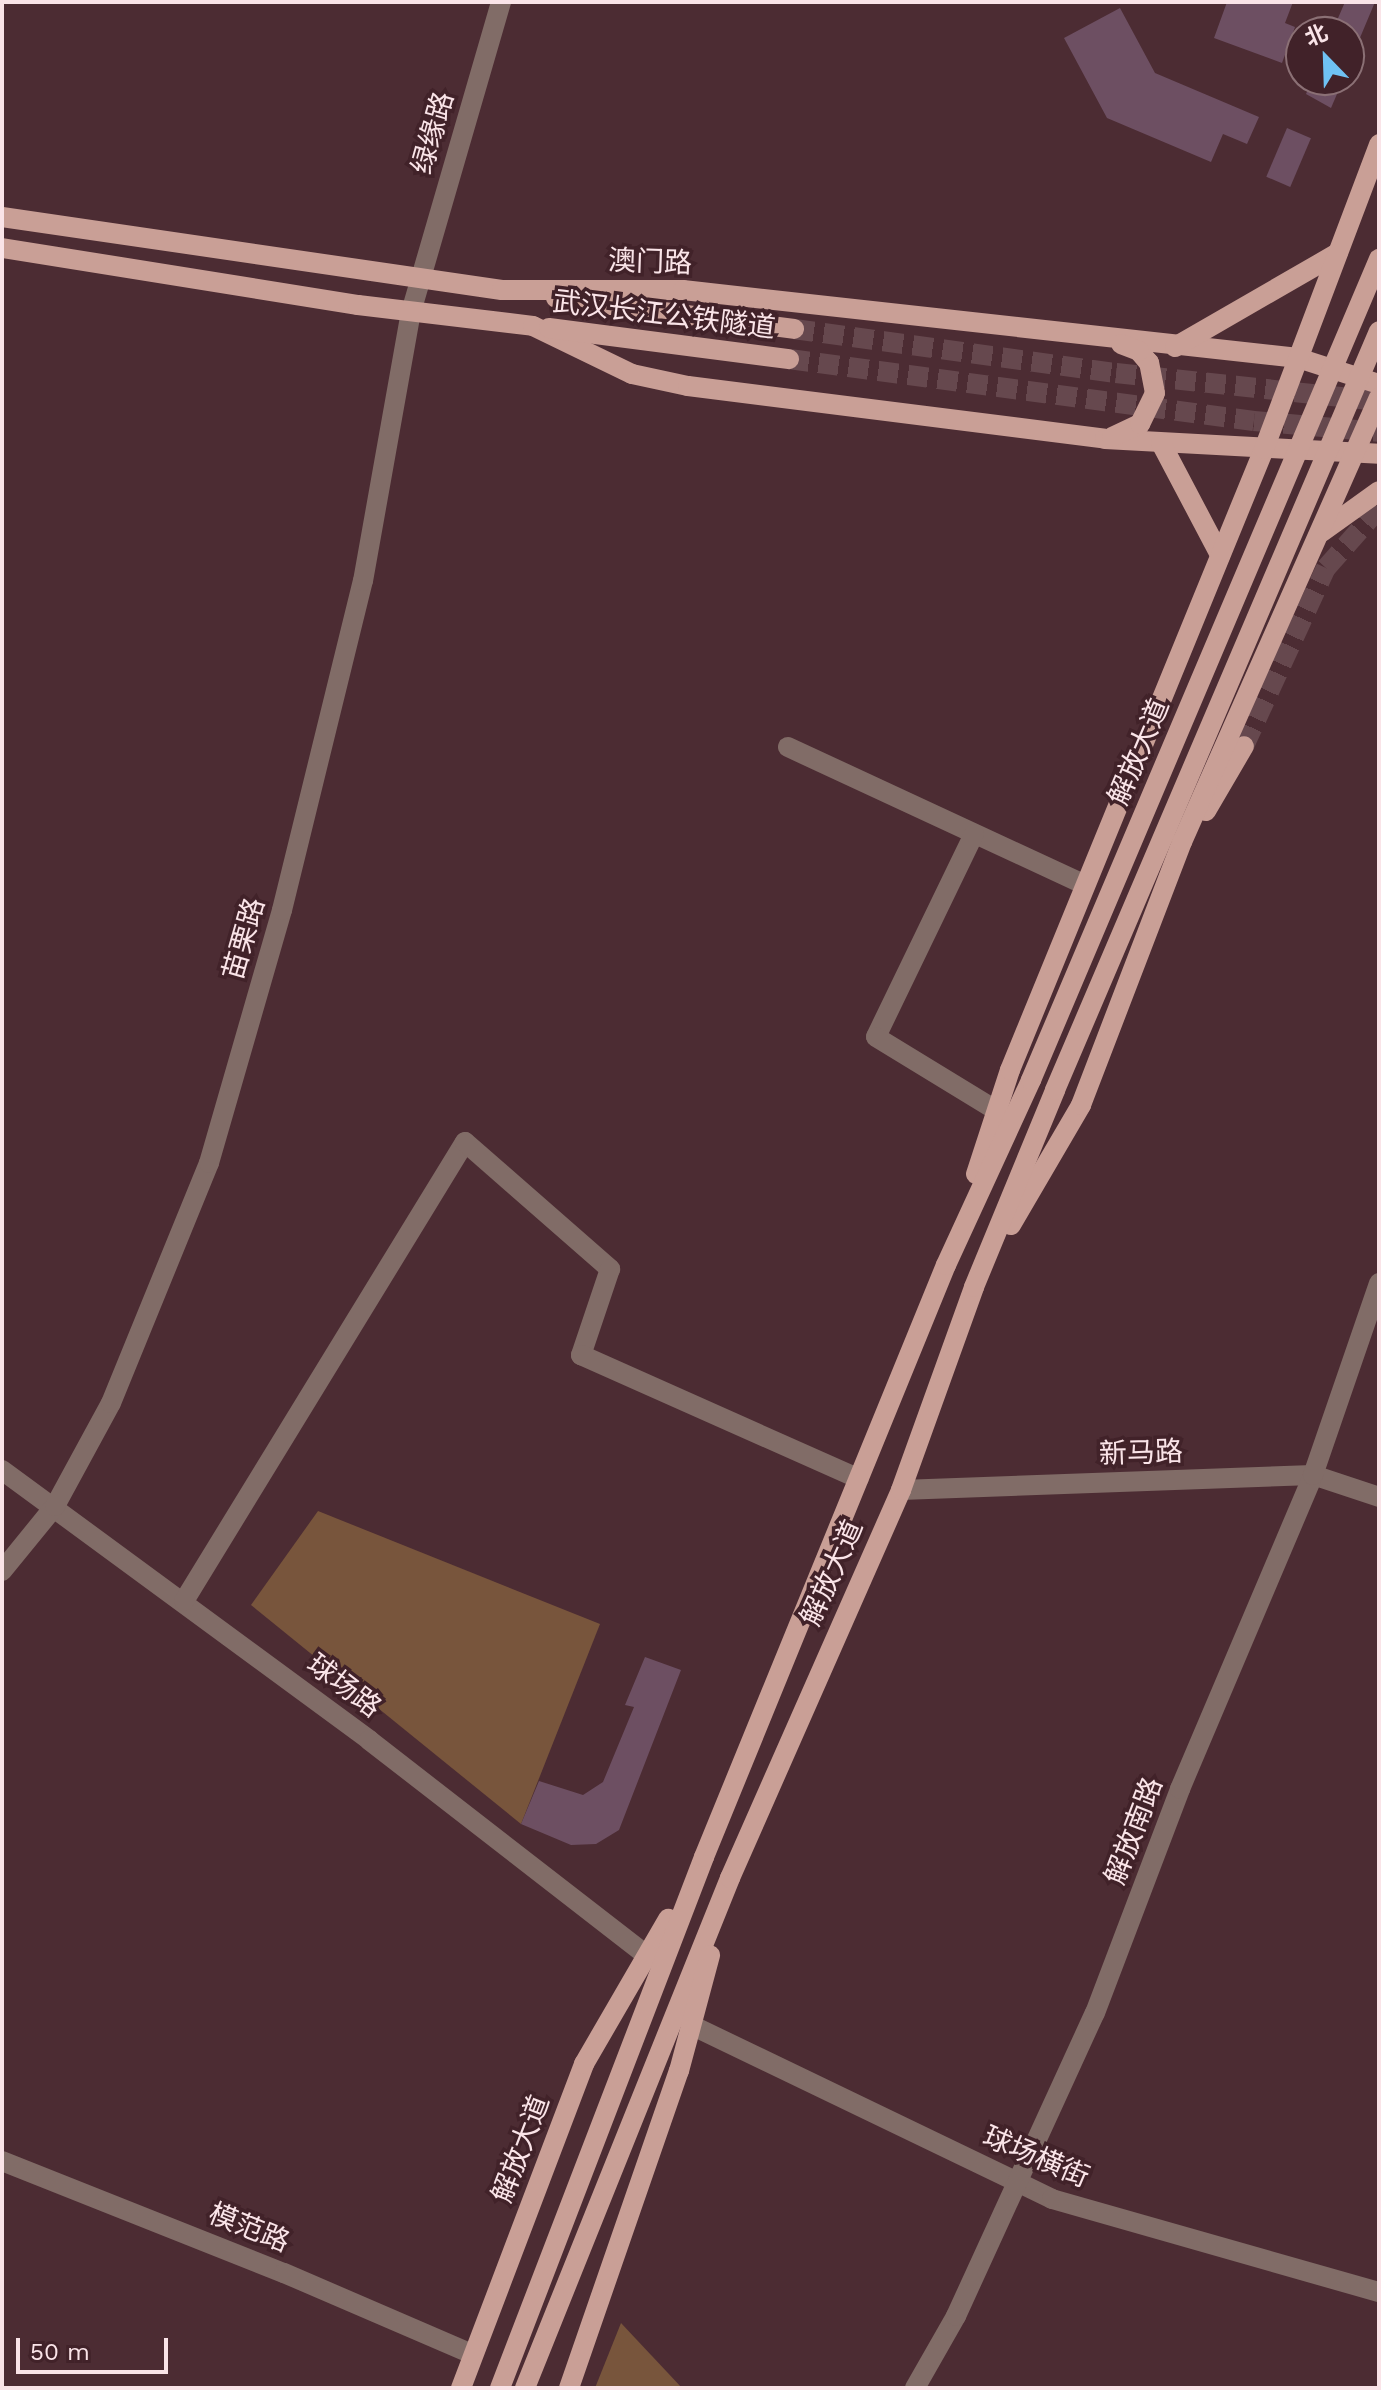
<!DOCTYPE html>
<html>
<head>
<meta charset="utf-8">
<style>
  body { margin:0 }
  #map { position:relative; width:1381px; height:2390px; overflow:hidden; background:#4c2c33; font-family:"Work Sans","Noto Sans SC",sans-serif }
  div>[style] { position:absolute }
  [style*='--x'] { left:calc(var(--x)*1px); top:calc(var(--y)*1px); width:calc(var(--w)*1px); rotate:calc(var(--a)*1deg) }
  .green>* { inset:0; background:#78553c }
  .building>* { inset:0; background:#6d4f62; transform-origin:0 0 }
  .major-tunnel>* { height:20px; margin-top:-10px; transform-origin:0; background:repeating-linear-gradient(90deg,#66484e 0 20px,transparent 0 30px) }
  .minor>* { height:20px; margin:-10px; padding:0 10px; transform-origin:10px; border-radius:10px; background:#816c67 }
  .major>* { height:20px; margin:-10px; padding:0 10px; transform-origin:10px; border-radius:10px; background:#c99f96 }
  .major-bridge>* { height:20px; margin:-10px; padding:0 10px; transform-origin:10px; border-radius:10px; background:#c99f96 }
  span { translate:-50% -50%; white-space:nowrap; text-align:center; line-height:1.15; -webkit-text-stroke:7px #412229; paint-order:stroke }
  .street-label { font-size:28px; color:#fae4e8 }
  .frame { position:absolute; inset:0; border:4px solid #fae4e8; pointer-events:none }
  .north { position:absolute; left:1285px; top:16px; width:80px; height:80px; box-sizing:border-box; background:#412229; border:2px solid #8b7075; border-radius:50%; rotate:337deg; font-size:22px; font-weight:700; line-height:32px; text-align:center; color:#fae4e8 }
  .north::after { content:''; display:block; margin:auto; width:28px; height:36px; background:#6fc2f4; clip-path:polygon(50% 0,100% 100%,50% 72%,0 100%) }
  .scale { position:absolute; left:16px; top:2338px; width:152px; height:36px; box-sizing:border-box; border:4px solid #fae4e8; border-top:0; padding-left:10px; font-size:24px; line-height:28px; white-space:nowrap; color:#fae4e8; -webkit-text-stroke:6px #412229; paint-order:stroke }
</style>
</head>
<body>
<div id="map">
  <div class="green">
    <div style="clip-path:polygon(318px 1511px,600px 1624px,521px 1824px,251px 1605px)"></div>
    <div style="clip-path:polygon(621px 2323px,682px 2388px,595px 2388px)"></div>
  </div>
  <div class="building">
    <div style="clip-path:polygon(1227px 2px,1293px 2px,1285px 23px,1295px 27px,1282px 63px,1214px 38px)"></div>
    <div style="clip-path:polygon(1345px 2px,1375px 2px,1349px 64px,1349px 32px,1332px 32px)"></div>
    <div style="clip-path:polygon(1120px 8px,1155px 73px,1259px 117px,1247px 144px,1223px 134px,1211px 162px,1107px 118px,1064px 38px)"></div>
    <div style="clip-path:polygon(1312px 80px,1343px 80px,1331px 108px,1306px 94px)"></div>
    <div style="left:1287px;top:128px;width:26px;height:53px;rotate:23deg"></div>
    <div style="clip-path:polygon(645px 1657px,681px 1670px,619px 1830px,596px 1844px,571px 1845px,521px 1824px,539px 1781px,583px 1795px,603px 1782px,634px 1707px,625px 1705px)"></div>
  </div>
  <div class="major-tunnel">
    <div style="--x:794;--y:329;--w:325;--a:7.8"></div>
    <div style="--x:1116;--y:373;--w:264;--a:6.1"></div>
    <div style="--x:789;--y:359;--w:469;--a:7.6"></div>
    <div style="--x:1254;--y:421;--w:125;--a:5"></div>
    <div style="--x:1244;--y:746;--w:196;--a:-65.3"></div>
    <div style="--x:1326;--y:568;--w:80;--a:-48.5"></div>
  </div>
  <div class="minor">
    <div style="--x:788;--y:747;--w:327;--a:24.9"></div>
    <div style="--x:974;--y:834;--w:225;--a:115.8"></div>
    <div style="--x:876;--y:1037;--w:142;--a:31.4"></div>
    <div style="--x:2;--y:1470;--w:456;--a:36.3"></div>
    <div style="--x:369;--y:1740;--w:352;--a:37.8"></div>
    <div style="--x:901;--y:1490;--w:412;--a:-2.1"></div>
    <div style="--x:1313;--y:1475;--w:70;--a:18.4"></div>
    <div style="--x:2;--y:1571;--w:84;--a:-50.8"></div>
    <div style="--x:55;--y:1506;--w:117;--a:-61.5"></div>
    <div style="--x:111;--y:1403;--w:259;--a:-67.8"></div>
    <div style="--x:209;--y:1163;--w:263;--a:-73.9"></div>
    <div style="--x:282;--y:910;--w:339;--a:-76.2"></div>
    <div style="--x:363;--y:581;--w:273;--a:-79.9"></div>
    <div style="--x:411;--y:312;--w:323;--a:-73.8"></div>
    <div style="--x:184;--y:1601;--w:538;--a:-58.53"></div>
    <div style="--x:465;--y:1142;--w:193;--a:41.2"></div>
    <div style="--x:610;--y:1269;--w:91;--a:108.6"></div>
    <div style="--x:581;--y:1355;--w:304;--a:24"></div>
    <div style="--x:691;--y:2025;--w:401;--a:25.7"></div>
    <div style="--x:1052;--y:2199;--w:340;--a:15.9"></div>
    <div style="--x:2;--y:2161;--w:303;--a:21.7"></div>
    <div style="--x:284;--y:2273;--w:205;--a:23.3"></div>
    <div style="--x:915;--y:2388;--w:83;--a:-60.3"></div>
    <div style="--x:956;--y:2316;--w:333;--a:-65.4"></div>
    <div style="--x:1095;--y:2013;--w:240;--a:-69.2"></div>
    <div style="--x:1180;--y:1789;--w:341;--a:-67"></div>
    <div style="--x:1313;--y:1475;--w:203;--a:-71"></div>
  </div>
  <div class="major">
    <div style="--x:2;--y:217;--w:505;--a:8.31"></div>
    <div style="--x:502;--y:290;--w:181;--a:0"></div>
    <div style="--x:683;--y:290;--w:619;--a:6.31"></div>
    <div style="--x:1298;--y:358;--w:85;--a:17.8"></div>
    <div style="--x:2;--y:248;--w:361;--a:9.1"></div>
    <div style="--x:358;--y:305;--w:176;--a:6.8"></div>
    <div style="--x:533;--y:326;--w:110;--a:25.9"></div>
    <div style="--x:632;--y:374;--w:57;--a:12.1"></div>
    <div style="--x:688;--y:386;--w:420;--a:7.2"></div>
    <div style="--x:1105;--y:439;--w:274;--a:3.1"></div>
    <div style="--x:556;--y:298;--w:240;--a:7.4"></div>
    <div style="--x:549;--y:328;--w:242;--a:7.4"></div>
    <div style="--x:1175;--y:347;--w:188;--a:-30"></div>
    <div style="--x:1112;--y:437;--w:31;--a:-25"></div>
    <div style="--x:1140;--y:424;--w:34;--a:-64"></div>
    <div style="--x:1155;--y:393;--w:31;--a:-101"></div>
    <div style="--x:1149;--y:363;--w:16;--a:-130"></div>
    <div style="--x:1139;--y:351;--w:19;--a:-159"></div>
    <div style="--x:1161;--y:443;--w:127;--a:62.2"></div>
    <div style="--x:1322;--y:532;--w:70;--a:-35.7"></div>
    <div style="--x:1206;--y:811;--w:75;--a:-59.7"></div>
    <div style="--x:976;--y:1174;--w:109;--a:-71.9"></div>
    <div style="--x:1010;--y:1070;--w:671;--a:-67.75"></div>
    <div style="--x:1264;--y:449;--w:326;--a:-69.3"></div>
    <div style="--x:1011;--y:1225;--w:139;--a:-59.7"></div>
    <div style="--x:1081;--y:1105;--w:282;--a:-69"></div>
    <div style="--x:1182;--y:842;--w:486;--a:-66.1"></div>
    <div style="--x:461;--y:2388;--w:347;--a:-69.2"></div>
    <div style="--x:584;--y:2064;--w:168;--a:-59.9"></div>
    <div style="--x:500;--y:2388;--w:569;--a:-68.98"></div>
    <div style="--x:704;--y:1857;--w:640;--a:-67.77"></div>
    <div style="--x:946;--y:1265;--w:204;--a:-65.3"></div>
    <div style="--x:525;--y:2388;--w:550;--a:-68.1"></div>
    <div style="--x:730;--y:1878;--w:424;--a:-66.2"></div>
    <div style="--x:901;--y:1490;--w:216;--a:-70.2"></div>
    <div style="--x:974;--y:1287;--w:213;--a:-67.6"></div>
    <div style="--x:569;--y:2388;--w:336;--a:-70.9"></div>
    <div style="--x:679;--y:2071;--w:120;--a:-75"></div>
  </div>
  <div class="major-bridge">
    <div style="--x:1031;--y:1080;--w:892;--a:-67.03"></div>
    <div style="--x:1055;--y:1090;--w:825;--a:-66.88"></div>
  </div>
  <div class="street-label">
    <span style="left:433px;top:133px;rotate:-74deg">绿缘路</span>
    <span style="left:650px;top:262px;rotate:2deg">澳门路</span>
    <span style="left:664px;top:315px;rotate:7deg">武汉长江公铁隧道</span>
    <span style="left:1139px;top:752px;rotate:-67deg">解放大道</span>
    <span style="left:244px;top:939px;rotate:-74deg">苗栗路</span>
    <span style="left:1141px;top:1453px;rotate:-2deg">新马路</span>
    <span style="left:832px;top:1573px;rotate:-66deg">解放大道</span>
    <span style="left:344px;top:1686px;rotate:37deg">球场路</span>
    <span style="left:1134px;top:1831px;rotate:-69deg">解放南路</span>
    <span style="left:521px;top:2149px;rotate:-69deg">解放大道</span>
    <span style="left:1036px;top:2157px;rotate:23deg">球场横街</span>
    <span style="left:249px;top:2228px;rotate:22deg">模范路</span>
  </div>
  <div class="frame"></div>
  <div class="north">北</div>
  <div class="scale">50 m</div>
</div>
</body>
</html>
